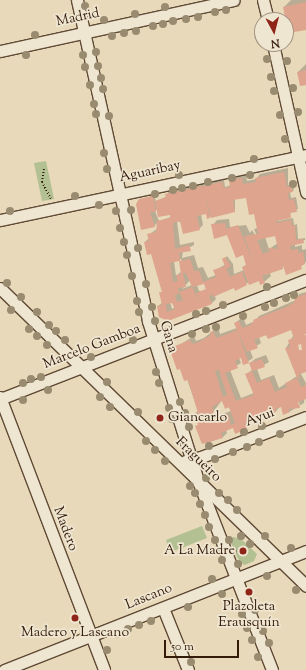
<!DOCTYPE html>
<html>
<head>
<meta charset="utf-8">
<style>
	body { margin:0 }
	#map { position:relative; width:306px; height:670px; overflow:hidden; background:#e7d9b9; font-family:"Sorts Mill Goudy",serif }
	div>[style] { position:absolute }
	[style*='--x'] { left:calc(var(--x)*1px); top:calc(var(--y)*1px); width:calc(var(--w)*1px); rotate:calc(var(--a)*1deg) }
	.green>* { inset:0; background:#b2c092 }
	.shadow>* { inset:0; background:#0003 }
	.building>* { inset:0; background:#dfa48d }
	.path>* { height:2px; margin-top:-1px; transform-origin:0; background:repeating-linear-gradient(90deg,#331a09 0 1px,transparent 0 3px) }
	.roads { filter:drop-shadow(1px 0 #604a35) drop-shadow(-1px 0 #604a35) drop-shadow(0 1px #604a35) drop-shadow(0 -1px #604a35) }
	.street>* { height:11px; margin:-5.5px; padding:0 5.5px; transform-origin:5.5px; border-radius:5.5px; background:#efe6d2 }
	.trees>* { width:8px; height:8px; margin:-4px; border-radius:50%; background:#998b6f }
	.dots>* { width:11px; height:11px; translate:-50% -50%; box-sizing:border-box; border:2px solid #efe6d2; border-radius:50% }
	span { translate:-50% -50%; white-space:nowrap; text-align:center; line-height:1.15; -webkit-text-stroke:3.5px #efe6d2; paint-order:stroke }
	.street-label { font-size:14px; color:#331a09 }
	.poi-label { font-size:14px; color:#331a09 }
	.left { translate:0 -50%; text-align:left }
	.right { translate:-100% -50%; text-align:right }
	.north { position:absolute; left:254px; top:12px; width:40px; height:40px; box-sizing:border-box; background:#efe6d2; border:1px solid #a49482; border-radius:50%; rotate:173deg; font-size:11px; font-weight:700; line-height:16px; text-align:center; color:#331a09 }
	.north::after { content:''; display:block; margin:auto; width:14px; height:18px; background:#8f2418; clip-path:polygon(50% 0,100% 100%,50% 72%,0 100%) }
	.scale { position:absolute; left:164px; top:640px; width:75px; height:18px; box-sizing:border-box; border:2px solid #331a09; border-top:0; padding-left:5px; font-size:12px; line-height:14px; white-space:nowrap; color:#331a09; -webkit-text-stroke:3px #efe6d2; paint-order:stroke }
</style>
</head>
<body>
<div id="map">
	<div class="green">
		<div style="clip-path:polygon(46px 161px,54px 199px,42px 201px,34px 163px)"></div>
		<div style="clip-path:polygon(202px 526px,207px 538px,171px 552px,166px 540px)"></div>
		<div style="clip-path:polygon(233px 537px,241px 539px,257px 554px,254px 561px,245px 565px,240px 563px,231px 543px)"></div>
	</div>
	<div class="shadow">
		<div style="clip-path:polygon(291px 0,306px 0,306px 29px,284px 7px)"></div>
		<div style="clip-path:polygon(306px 64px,306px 84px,298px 72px)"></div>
		<div style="clip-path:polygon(evenodd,288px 168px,288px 185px,293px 184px,294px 190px,290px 192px,291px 198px,296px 197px,298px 209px,291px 212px,290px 217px,277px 219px,278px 221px,293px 218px,294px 225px,297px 224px,298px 239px,305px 238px,305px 240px,295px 244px,295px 247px,302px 245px,302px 250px,306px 249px,306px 262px,297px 270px,284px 266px,270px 273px,271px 276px,264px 282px,260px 280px,234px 286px,215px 296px,216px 299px,212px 303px,168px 320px,158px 306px,163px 302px,162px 291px,152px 253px,145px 242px,149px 238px,148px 235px,157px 229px,159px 221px,154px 226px,139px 200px,154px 195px,156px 202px,167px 196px,168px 192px,183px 187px,224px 180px,225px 187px,231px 185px,230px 181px,234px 176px,246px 174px,247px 181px,256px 179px,260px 174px,288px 168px,247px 196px,255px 214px,258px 228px,254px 229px,259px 241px,252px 230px,250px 233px,246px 225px,230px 227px,229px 219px,217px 220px,213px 225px,228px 234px,244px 254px,246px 264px,244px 270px,234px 274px,233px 264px,227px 256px,224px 259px,226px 264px,214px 271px,216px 275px,208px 278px,203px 267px,198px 268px,194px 255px,182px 258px,183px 251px,194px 245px,194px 242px,180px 245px,177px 221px,199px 229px,203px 225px,201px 214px,206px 213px,210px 217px,235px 211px,235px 199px,247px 196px,288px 168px,158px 208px,170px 213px,171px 217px,159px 221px,155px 211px,158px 208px,288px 168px,276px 235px,278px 243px,269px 249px,265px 237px,276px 235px,288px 168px,182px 259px,180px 262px,182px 271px,176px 276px,174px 261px,182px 259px,288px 168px,190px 280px,192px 285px,182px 289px,185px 286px,190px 280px,288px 168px,205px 283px,206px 287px,199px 291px,197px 285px,205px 283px,288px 168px,210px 286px,211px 288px,200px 292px,200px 290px,210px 286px,288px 168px,170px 302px,173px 302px,175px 307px,172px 309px,170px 302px)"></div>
		<div style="clip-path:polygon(evenodd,306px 292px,306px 333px,298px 335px,306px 336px,306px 371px,301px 374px,306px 383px,304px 403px,289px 412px,281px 406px,276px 411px,250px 421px,251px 424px,247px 428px,236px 433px,233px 427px,226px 430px,227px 433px,223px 437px,210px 442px,201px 442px,197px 417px,192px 416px,198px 411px,176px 347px,194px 336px,196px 341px,204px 338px,218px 327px,220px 334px,237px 328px,235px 323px,243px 317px,246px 325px,255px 321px,259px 316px,296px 300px,299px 294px,306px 292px,292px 328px,293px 336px,286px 348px,297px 376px,279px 388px,274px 375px,261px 380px,257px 369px,269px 362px,266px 355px,255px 359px,250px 363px,253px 369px,247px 374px,254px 393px,241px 398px,230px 370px,241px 363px,239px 358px,241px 357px,244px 364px,253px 358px,250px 350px,261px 343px,259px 337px,292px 328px,306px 292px,302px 342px,303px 350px,299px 352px,297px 344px,302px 342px,306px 292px,297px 397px,300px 405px,298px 405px,297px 397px,306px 292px,223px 399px,231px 411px,214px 417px,213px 412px,223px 399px)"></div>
	</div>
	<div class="building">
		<div style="clip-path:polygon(306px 2px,306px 30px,288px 33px,283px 7px)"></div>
		<div style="clip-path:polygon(306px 70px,306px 85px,300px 86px,297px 72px)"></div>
		<div style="clip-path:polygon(evenodd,284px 172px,287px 187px,291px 186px,293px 192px,288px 193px,289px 200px,294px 199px,297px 212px,290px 213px,291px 218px,276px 221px,276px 223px,291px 220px,292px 226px,295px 225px,296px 240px,303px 239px,304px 243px,290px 246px,291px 250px,298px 249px,298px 253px,303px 252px,305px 264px,301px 266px,302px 269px,286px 275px,282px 262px,283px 269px,262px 276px,265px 283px,260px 285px,259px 281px,249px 285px,242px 267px,246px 265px,243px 255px,236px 258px,227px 235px,214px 239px,211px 224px,225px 223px,226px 229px,238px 225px,254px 264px,244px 236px,258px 234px,254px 214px,249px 215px,246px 198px,233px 200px,235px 212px,211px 218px,205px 193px,210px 218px,207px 219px,206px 214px,197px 216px,200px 230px,183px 234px,180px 221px,173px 223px,175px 249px,189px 245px,191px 251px,179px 253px,180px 261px,190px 259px,194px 271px,199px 271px,203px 282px,216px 277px,213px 270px,225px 266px,222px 259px,225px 257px,231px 266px,226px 269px,230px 277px,242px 272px,247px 285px,235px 291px,234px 288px,213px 297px,212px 294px,209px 296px,212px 304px,168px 321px,159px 317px,157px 306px,162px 305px,159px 292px,162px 292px,151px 254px,147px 255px,144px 242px,149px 241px,147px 234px,156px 232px,157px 221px,170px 218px,170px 215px,158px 217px,155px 201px,166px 197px,165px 194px,222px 182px,224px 188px,230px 187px,229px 180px,242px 178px,243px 184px,256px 182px,255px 178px,284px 172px,275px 236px,278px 249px,268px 248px,270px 251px,263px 254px,257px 240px,275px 236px,284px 172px,179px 261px,181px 274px,176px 275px,178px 281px,173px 282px,170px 263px,179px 261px,284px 172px,183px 273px,186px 273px,192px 287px,204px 284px,206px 289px,196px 293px,200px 303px,192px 287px,179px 292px,178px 288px,186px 287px,183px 273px,284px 172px,180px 293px,183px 300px,177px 302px,175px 295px,180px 293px,284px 172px,172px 303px,175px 309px,167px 312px,166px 304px,172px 303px)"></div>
		<div style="clip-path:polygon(153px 196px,156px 212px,150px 212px,155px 227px,141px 230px,136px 204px,139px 199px)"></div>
		<div style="clip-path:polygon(evenodd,306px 294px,306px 334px,303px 335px,306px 335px,306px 372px,299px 374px,300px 377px,297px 378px,301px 387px,306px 385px,306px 399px,298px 402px,300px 408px,288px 409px,290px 412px,283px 415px,281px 407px,275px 409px,276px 412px,245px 423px,247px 429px,235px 434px,233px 428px,221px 433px,223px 438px,202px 444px,195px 426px,198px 425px,196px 418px,193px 420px,191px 415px,198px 413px,188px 380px,184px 381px,180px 369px,177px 370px,171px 353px,175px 346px,190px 340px,192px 344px,199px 342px,211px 335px,210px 332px,213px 331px,216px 338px,225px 335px,237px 330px,234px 323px,239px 321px,242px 328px,249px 326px,254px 322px,253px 320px,284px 308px,295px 302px,294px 298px,306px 294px,237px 330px,247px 352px,258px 348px,254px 340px,266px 335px,268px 339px,291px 330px,294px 338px,288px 340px,290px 347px,285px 348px,297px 378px,285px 383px,287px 387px,275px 392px,269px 378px,257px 383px,252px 371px,245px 374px,254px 395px,236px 401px,225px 373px,238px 368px,235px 361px,241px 358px,243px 365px,249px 363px,237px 330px,306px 294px,301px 344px,302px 350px,299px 350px,298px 345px,301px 344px,306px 294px,219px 370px,227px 395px,223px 397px,215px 371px,219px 370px,306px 294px,222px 401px,225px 409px,229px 407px,235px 423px,231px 425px,228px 414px,210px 421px,208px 415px,214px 412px,212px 407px,222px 401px)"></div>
		<div style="clip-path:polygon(262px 359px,265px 367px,252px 371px,249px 363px)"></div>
	</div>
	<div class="path">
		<div style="--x:44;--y:169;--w:13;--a:99"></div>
		<div style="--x:42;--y:182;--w:19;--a:62"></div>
	</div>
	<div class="roads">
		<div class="street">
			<div style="--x:77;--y:0;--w:329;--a:77.5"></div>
			<div style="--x:148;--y:321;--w:168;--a:72.6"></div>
			<div style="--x:198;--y:481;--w:203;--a:68.6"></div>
			<div style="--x:263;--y:0;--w:21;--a:76"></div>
			<div style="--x:273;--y:44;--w:152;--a:77.4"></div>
			<div style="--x:0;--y:51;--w:239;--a:-12.3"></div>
			<div style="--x:0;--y:220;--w:313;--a:-12"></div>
			<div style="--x:0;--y:288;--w:427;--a:44.2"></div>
			<div style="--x:0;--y:397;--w:292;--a:69.1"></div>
			<div style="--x:0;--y:399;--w:328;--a:-21.3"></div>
			<div style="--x:185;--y:461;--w:16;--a:-14"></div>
			<div style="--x:201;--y:457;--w:112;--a:-20.9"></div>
			<div style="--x:163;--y:608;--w:67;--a:68"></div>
			<div style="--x:4;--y:670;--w:325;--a:-21.5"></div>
		</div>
	</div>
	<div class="trees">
		<div style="left:85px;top:6px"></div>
		<div style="left:165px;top:7px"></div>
		<div style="left:226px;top:10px"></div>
		<div style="left:215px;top:12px"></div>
		<div style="left:135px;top:14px"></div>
		<div style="left:198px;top:17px"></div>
		<div style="left:186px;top:19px"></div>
		<div style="left:104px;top:20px"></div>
		<div style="left:173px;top:21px"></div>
		<div style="left:163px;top:24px"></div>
		<div style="left:153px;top:26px"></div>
		<div style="left:136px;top:31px"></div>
		<div style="left:124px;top:33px"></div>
		<div style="left:35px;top:35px"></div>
		<div style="left:112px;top:36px"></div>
		<div style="left:96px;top:52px"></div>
		<div style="left:26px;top:55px"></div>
		<div style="left:83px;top:55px"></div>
		<div style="left:267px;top:59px"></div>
		<div style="left:287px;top:61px"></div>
		<div style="left:98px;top:66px"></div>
		<div style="left:85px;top:67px"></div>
		<div style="left:271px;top:77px"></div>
		<div style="left:101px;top:78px"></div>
		<div style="left:90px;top:85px"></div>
		<div style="left:293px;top:88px"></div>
		<div style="left:103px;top:89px"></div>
		<div style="left:274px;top:91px"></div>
		<div style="left:94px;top:104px"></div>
		<div style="left:298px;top:112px"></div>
		<div style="left:96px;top:114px"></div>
		<div style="left:280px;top:115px"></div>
		<div style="left:109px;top:116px"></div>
		<div style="left:285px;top:139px"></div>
		<div style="left:104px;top:153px"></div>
		<div style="left:254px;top:159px"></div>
		<div style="left:107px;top:169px"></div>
		<div style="left:179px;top:175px"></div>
		<div style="left:250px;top:175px"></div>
		<div style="left:232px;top:178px"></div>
		<div style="left:208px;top:182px"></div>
		<div style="left:293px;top:184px"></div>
		<div style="left:193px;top:186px"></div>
		<div style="left:182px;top:188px"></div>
		<div style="left:173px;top:190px"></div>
		<div style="left:155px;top:194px"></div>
		<div style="left:75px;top:196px"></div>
		<div style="left:99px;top:205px"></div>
		<div style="left:131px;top:210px"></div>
		<div style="left:10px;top:211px"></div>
		<div style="left:116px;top:211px"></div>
		<div style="left:120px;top:228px"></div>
		<div style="left:124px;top:242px"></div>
		<div style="left:138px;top:248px"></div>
		<div style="left:127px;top:255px"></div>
		<div style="left:132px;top:276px"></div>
		<div style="left:7px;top:283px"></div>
		<div style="left:146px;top:284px"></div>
		<div style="left:267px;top:287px"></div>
		<div style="left:294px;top:295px"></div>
		<div style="left:21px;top:297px"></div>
		<div style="left:286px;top:298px"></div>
		<div style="left:137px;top:301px"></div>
		<div style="left:274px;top:303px"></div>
		<div style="left:223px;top:305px"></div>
		<div style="left:152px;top:307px"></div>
		<div style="left:265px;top:307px"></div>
		<div style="left:11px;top:310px"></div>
		<div style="left:206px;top:311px"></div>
		<div style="left:37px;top:312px"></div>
		<div style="left:139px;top:312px"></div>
		<div style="left:196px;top:314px"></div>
		<div style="left:243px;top:316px"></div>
		<div style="left:155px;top:321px"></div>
		<div style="left:49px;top:325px"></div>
		<div style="left:216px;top:327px"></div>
		<div style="left:29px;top:329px"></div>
		<div style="left:206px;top:329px"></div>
		<div style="left:56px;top:331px"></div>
		<div style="left:192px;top:334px"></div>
		<div style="left:37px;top:336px"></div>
		<div style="left:65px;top:340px"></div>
		<div style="left:133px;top:340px"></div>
		<div style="left:47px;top:345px"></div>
		<div style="left:91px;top:357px"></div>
		<div style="left:156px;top:372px"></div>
		<div style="left:41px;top:377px"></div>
		<div style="left:31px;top:379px"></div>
		<div style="left:107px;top:382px"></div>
		<div style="left:23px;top:383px"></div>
		<div style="left:159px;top:383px"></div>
		<div style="left:48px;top:390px"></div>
		<div style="left:100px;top:397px"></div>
		<div style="left:23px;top:400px"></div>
		<div style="left:180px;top:402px"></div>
		<div style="left:110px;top:407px"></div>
		<div style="left:169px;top:408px"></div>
		<div style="left:138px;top:412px"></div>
		<div style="left:185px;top:413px"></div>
		<div style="left:172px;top:419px"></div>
		<div style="left:262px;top:426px"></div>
		<div style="left:189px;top:427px"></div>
		<div style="left:244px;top:432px"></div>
		<div style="left:280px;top:434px"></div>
		<div style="left:146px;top:441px"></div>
		<div style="left:259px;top:442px"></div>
		<div style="left:209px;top:446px"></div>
		<div style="left:247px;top:447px"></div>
		<div style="left:155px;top:450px"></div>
		<div style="left:233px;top:452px"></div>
		<div style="left:215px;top:459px"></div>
		<div style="left:165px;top:461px"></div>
		<div style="left:206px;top:478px"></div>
		<div style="left:190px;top:486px"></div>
		<div style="left:195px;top:493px"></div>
		<div style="left:219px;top:493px"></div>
		<div style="left:228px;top:500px"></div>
		<div style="left:200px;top:504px"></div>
		<div style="left:237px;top:510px"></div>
		<div style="left:205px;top:515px"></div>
		<div style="left:209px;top:527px"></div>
		<div style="left:241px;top:536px"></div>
		<div style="left:265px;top:536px"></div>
		<div style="left:215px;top:540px"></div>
		<div style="left:229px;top:540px"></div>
		<div style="left:250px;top:544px"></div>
		<div style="left:291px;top:548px"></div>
		<div style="left:233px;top:551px"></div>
		<div style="left:222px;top:560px"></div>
		<div style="left:238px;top:564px"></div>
		<div style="left:267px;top:576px"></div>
		<div style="left:212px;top:579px"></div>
		<div style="left:296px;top:590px"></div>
		<div style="left:222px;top:594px"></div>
		<div style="left:188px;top:607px"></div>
		<div style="left:255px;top:610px"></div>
		<div style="left:242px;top:614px"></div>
		<div style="left:151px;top:621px"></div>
		<div style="left:139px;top:625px"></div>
		<div style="left:247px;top:628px"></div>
		<div style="left:128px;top:629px"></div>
		<div style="left:263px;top:631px"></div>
		<div style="left:117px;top:634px"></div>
		<div style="left:252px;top:640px"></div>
		<div style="left:269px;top:643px"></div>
		<div style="left:107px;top:650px"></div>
		<div style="left:258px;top:657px"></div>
		<div style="left:191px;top:662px"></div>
	</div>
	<div class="dots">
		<div style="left:160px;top:418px;background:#8f2418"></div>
		<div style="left:243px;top:551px;background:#8f2418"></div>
		<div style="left:249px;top:592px;background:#8f2418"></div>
		<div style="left:75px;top:618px;background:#8f2418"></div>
	</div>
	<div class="street-label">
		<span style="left:78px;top:18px;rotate:-12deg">Madrid</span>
		<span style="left:150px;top:172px;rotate:-12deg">Aguaribay</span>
		<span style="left:168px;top:337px;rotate:73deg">Gana</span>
		<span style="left:92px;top:347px;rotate:-21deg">Marcelo Gamboa</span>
		<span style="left:260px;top:418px;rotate:-21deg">Ayui</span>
		<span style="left:198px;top:460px;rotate:44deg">Fragueiro</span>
		<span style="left:65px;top:529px;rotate:69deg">Madero</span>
		<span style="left:149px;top:597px;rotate:-22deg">Lascano</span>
	</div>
	<div class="poi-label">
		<span class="left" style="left:168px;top:418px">Giancarlo</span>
		<span class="right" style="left:235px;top:551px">A La Madre</span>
		<span style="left:249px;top:615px">Plazoleta<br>Erausquín</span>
		<span style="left:75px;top:633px">Madero y Lascano</span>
	</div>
	<div class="north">N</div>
	<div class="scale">50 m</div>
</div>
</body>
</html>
